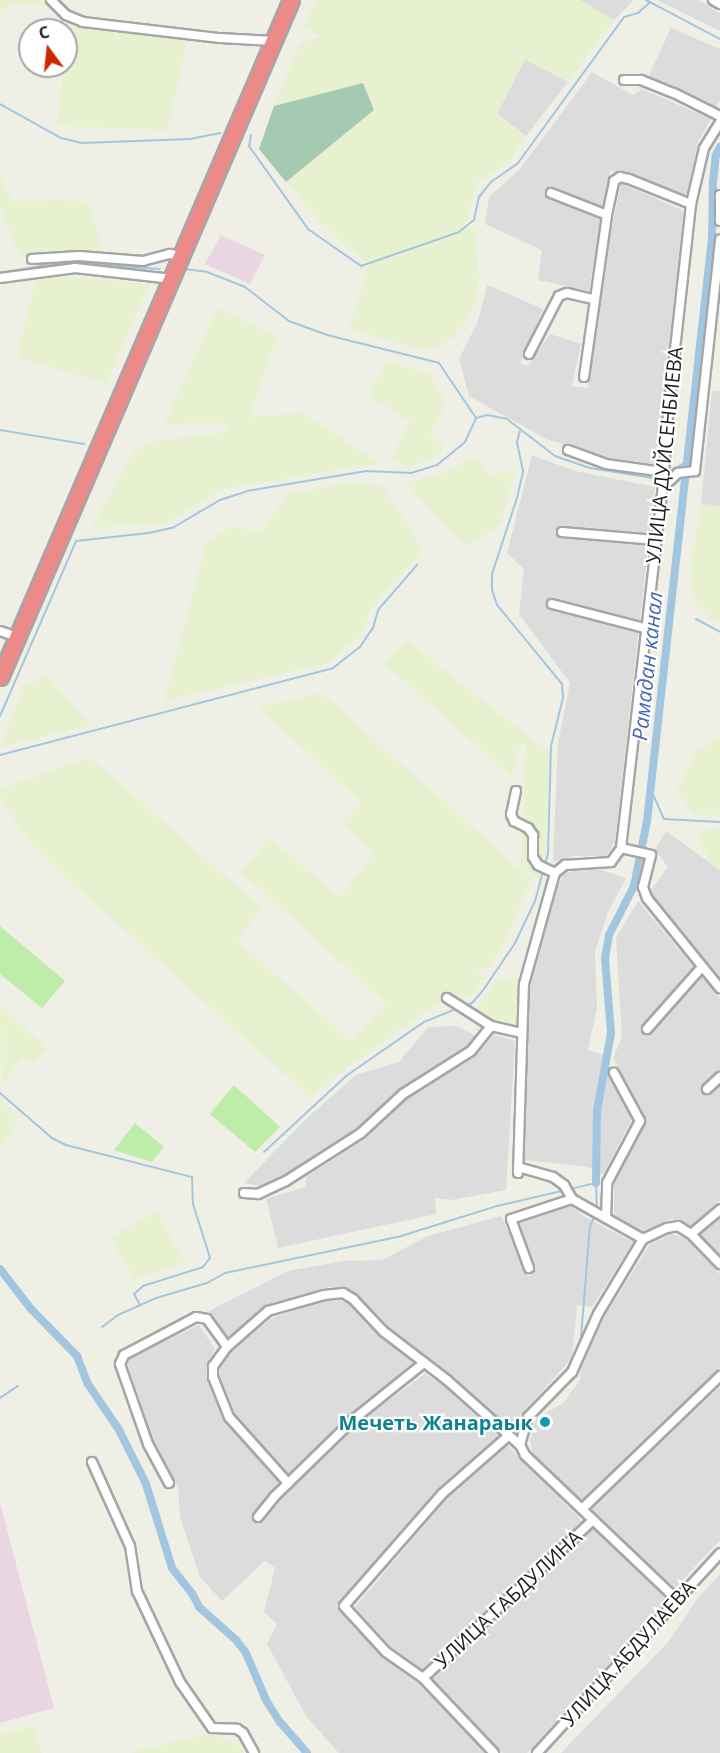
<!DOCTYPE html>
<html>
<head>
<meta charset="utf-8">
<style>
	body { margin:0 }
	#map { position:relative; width:720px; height:1753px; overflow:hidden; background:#f0efe5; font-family:"Open Sans",sans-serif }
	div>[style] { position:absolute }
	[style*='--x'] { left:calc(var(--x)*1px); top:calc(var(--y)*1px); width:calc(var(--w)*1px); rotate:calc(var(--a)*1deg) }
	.residential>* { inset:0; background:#dddcdc }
	.industrial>* { inset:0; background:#ead6e2 }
	.farmland>* { inset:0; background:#e7f0cf }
	.grass>* { inset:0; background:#bdeda8 }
	.cemetery>* { inset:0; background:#a5cab2 }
	.stream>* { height:2px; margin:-1px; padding:0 1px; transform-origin:1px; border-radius:1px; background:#a3c6e0 }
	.canal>* { height:8px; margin:-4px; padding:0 4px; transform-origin:4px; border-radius:4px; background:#a3c6e0 }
	.roads { filter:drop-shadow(2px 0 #a6a6a6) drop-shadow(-2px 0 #a6a6a6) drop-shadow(0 2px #a6a6a6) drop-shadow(0 -2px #a6a6a6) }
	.street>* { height:8px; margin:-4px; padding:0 4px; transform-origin:4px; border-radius:4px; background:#fff }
	.highway>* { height:15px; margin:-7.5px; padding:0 7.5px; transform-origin:7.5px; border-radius:7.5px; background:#eb8a89 }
	.dots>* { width:16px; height:16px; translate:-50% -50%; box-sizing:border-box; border:3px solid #fff; border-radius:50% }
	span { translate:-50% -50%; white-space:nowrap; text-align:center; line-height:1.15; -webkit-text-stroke:4.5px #fff; paint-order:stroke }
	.street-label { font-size:20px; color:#1f1f1f }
	.culture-label { font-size:20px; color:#0d838f; font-weight:700 }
	.right { translate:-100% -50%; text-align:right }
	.water-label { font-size:21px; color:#4668b4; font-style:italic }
	.north { position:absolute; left:18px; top:18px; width:60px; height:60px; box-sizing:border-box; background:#fff; border:2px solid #a5a5a5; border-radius:50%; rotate:345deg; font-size:16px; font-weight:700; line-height:24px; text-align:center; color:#1f1f1f }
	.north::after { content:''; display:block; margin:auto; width:21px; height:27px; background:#ce2800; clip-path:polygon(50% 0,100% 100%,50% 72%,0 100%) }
</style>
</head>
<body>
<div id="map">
	<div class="residential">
		<div style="clip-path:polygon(580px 0,633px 0,633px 1px,614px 20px)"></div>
		<div style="clip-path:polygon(657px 0,699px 0,720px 14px,720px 31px)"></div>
		<div style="clip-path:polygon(671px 28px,720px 49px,720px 100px,715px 107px,648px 77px)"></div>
		<div style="clip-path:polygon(525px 59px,568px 82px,526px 136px,497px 114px)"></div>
		<div style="clip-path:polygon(592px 72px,633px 95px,642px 89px,711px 119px,698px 142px,687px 195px,610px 170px,589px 291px,538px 280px,542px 250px,485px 224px,489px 197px,519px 170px)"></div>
		<div style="clip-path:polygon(621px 183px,684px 211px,656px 464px,609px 458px,546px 439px,469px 396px,459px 359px,478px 321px,487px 285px,543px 309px,520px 363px,528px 366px,550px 334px,581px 344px,572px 386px,588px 388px,603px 274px)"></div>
		<div style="clip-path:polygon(712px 391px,720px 391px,720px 506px,701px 504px)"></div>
		<div style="clip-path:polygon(532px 455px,575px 471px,655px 487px,615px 842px,606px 856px,575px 856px,553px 862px,558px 744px,570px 683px,519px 614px,524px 569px,507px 553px)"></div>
		<div style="clip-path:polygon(666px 831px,720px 870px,720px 978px,650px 891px,668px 867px,655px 850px)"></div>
		<div style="clip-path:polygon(598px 869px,626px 878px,608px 912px,595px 952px,597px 1008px,588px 1050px,603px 1055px,632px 1119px,603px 1175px,588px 1167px,525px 1160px,525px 998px,550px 908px,563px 874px,575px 870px)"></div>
		<div style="clip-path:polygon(638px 901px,720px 998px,720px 1201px,690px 1227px,678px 1219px,668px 1220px,644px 1232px,614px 1217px,614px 1185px,646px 1121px,613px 1058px,622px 1037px,616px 938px)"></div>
		<div style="clip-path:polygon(456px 1026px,476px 1036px,469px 1046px,400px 1091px,359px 1127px,289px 1173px,260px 1186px,244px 1183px,306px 1119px,356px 1075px,399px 1062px,428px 1027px)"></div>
		<div style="clip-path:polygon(494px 1035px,515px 1041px,506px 1190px,451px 1200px,435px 1198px,436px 1214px,278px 1248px,266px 1199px,305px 1187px,306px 1177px,365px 1139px,409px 1097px,475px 1057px)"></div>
		<div style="clip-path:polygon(569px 1204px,585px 1217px,633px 1242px,592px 1307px,577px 1305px,572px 1358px,508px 1429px,448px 1372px,383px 1323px,348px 1290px,328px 1287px,269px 1305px,228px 1338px,209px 1311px,288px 1271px,344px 1261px,382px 1260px,428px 1236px,501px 1216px,529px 1277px,535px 1269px,518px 1222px)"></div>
		<div style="clip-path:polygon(720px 1217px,720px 1256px,700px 1235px)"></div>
		<div style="clip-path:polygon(672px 1234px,686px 1238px,720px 1274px,720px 1367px,582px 1502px,533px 1455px,530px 1440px,536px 1419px,563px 1403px,581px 1379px,579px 1370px,605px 1316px,650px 1244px)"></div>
		<div style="clip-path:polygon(339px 1300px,350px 1304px,413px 1363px,349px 1416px,289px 1475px,234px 1413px,218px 1377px,220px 1366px,235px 1349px,272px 1318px,322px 1301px)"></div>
		<div style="clip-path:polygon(199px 1325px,215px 1349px,206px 1365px,207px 1376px,226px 1422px,288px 1492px,363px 1419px,425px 1374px,444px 1386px,498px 1436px,443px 1484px,336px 1606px,385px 1659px,421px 1686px,485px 1753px,339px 1753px,306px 1716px,267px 1644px,277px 1624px,264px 1612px,275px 1568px,265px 1561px,222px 1601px,200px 1577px,180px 1517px,178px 1487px,152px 1438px,127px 1362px,135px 1355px)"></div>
		<div style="clip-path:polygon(720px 1387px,720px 1540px,675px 1588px,590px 1510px)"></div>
		<div style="clip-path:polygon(507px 1445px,582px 1521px,422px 1669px,390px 1646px,355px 1607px,445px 1501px)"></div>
		<div style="clip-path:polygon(593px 1529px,667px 1600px,527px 1753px,503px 1753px,430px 1678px)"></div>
		<div style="clip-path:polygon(720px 1574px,720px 1753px,561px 1753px,669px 1641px,697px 1599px)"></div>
	</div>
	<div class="industrial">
		<div style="clip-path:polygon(221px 235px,265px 255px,250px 284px,205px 264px)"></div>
		<div style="clip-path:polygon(0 1503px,54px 1708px,0 1723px)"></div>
	</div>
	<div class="farmland">
		<div style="clip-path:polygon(0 0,45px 0,43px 5px,15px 3px,0 11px)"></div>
		<div style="clip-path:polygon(317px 0,580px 0,614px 20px,568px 82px,525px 59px,497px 113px,526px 136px,511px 159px,478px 183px,465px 227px,476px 230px,479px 280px,473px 309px,454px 337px,439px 347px,416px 349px,349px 328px,369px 265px,320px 222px,286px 182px,374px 110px,363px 83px,274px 106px,300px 43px,322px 37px,303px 25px)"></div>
		<div style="clip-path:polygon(68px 26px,188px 39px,168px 130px,57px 126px,64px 66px,66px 66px)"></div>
		<div style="clip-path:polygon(0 175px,12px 201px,65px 200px,89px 203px,104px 254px,44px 255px,21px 260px,0 208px)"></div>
		<div style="clip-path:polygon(71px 276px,149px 285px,106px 384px,17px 357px,36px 280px)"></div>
		<div style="clip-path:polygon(217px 308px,277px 337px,250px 417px,303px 413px,380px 463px,220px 490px,167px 523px,91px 528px,134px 451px,155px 441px,228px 432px,226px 423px,164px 424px)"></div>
		<div style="clip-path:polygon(387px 362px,430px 374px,443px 397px,443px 412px,429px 434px,444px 446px,436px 457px,408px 467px,390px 459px,410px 421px,368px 397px)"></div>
		<div style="clip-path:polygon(475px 456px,489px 474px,515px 472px,501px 524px,465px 547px,406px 483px,447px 472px)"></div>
		<div style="clip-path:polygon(351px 482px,384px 487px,423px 550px,369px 611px,364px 632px,329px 663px,164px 701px,206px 543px,230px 527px,261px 531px,290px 493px)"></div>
		<div style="clip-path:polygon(701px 504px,720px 506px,720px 622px,709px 618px,697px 605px,693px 589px,691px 562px)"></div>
		<div style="clip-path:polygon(407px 641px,549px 752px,546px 852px,539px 881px,517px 862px,522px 853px,526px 743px,520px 745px,512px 777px,383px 663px)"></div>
		<div style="clip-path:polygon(45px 674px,91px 725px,0 747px,26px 682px,35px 682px)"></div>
		<div style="clip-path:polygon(322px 693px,531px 879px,506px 940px,490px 966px,471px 973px,486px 978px,473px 994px,462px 1001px,451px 993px,335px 1077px,311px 1098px,65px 877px,20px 830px,0 796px,0 789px,90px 757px,262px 908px,237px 940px,352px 1042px,377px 1011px,388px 1005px,241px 872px,270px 838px,339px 897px,374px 854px,342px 824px,361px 802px,258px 707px)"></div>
		<div style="clip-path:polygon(720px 736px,720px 815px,695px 815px,676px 791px,696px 751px)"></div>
		<div style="clip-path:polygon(720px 829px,720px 870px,710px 861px,700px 839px,702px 830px)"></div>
		<div style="clip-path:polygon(499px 977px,520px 980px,516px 1024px,496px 1021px,477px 1008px)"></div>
		<div style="clip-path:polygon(4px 1007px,47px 1049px,32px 1064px,21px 1058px,2px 1086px,0 1011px)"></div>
		<div style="clip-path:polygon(0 1100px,15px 1113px,15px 1126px,0 1148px)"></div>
		<div style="clip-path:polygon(156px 1211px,185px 1263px,134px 1279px,110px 1237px)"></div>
		<div style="clip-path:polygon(33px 1726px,42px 1753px,0 1753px,0 1735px)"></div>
		<div style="clip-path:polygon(210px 1733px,236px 1744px,244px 1753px,130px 1753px)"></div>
	</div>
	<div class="grass">
		<div style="clip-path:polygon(0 926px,65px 981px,42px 1008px,0 974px)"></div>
		<div style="clip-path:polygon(234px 1085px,280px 1127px,255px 1152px,210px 1114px)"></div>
		<div style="clip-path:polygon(135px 1123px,164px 1147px,152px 1162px,114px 1150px)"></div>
	</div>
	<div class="cemetery">
		<div style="clip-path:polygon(363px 83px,374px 110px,286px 182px,259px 149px,274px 106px)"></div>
	</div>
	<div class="stream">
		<div style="--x:646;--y:0;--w:84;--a:27.8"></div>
		<div style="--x:0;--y:104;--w:70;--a:29.1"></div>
		<div style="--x:61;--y:138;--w:21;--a:14"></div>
		<div style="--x:81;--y:143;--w:109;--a:-2.1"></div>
		<div style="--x:190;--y:139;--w:31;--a:-11"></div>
		<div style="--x:251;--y:135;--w:11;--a:100"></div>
		<div style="--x:249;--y:146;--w:102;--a:54.6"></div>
		<div style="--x:308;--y:229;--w:65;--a:34.9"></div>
		<div style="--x:361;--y:266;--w:104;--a:-19.1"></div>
		<div style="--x:459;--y:232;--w:19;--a:-39"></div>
		<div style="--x:474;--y:220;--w:24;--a:-78"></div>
		<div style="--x:479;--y:197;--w:19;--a:-51"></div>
		<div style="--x:491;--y:182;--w:33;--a:-35"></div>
		<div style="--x:518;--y:163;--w:180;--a:-54"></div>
		<div style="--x:624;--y:17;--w:15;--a:-16"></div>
		<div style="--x:638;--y:13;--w:15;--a:-42"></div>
		<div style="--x:184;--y:269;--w:23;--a:7"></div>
		<div style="--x:207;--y:272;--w:41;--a:21.5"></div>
		<div style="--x:245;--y:287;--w:56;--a:37.7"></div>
		<div style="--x:289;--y:321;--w:40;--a:20.2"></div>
		<div style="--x:327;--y:335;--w:115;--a:14"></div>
		<div style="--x:439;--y:363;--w:66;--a:56.1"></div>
		<div style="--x:0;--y:273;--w:65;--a:-9.8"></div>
		<div style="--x:64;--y:262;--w:96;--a:4.2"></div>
		<div style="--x:0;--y:430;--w:85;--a:9.5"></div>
		<div style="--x:667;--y:473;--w:24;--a:-30"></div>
		<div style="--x:696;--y:619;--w:27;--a:28"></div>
		<div style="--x:0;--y:716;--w:191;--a:-66.5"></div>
		<div style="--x:76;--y:541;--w:73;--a:-6.3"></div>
		<div style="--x:149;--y:533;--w:26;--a:-13"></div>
		<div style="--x:174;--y:527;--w:53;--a:-30.4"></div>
		<div style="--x:220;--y:500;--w:28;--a:-18"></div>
		<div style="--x:247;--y:491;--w:121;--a:-9.5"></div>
		<div style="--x:366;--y:471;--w:45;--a:2.5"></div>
		<div style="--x:411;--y:473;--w:27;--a:-17"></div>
		<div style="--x:437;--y:465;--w:36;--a:-39"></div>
		<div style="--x:465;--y:442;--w:26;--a:-65"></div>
		<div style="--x:476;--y:418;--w:11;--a:-15"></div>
		<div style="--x:487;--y:415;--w:20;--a:11"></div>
		<div style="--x:507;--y:419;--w:61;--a:37.6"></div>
		<div style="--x:555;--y:456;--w:37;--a:19"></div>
		<div style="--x:590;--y:468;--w:70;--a:9.1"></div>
		<div style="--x:659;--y:479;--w:4;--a:-45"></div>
		<div style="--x:0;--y:755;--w:344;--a:-14.6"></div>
		<div style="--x:333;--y:668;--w:34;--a:-38"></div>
		<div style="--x:360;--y:647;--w:23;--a:-56"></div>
		<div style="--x:373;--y:628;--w:19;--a:-74"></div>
		<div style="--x:378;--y:610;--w:60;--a:-49.1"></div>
		<div style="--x:651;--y:790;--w:32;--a:66"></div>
		<div style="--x:664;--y:819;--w:56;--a:3.1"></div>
		<div style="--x:463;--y:1006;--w:9;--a:-18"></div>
		<div style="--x:472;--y:1003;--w:18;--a:-49"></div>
		<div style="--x:484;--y:989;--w:55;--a:-56"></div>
		<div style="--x:515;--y:943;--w:47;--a:-64.5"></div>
		<div style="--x:535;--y:901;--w:50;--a:-74.8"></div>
		<div style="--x:548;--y:853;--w:107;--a:-88.4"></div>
		<div style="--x:551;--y:746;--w:49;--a:-76"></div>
		<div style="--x:563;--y:698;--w:14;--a:-94"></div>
		<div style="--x:562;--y:684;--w:102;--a:-129.4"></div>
		<div style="--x:497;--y:605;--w:16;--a:-108"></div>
		<div style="--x:492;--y:590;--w:16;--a:-90"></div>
		<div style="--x:492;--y:574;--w:80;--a:-71.8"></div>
		<div style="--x:517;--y:498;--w:28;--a:-77"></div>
		<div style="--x:523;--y:471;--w:30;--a:-102"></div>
		<div style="--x:517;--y:442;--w:11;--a:-75"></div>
		<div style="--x:0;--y:1093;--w:69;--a:40.9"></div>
		<div style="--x:52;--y:1138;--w:16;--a:27"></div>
		<div style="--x:66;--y:1145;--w:130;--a:14.3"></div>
		<div style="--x:192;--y:1177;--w:27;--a:88"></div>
		<div style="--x:193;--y:1204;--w:57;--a:72.5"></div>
		<div style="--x:210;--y:1258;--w:11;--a:128"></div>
		<div style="--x:203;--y:1267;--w:63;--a:162.4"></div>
		<div style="--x:143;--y:1286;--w:12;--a:138"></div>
		<div style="--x:134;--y:1294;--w:13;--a:61"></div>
		<div style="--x:264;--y:1152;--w:112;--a:-42.8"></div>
		<div style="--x:346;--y:1076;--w:95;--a:-34.7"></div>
		<div style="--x:424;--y:1022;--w:37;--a:-22"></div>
		<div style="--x:102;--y:1327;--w:20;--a:-37"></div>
		<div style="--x:118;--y:1315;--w:42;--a:-24.1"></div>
		<div style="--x:156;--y:1298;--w:53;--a:-16.4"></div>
		<div style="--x:207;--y:1283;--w:21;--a:-29"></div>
		<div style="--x:225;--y:1273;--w:177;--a:-11.8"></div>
		<div style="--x:398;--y:1237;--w:104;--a:-17.4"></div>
		<div style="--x:497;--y:1206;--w:102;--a:-13.1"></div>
		<div style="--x:596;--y:1183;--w:27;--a:88"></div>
		<div style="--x:581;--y:1337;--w:111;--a:-85.4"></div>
		<div style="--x:590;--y:1226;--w:12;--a:-66"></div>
		<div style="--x:0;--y:1398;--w:22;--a:-34"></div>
	</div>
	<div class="canal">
		<div style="--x:596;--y:1183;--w:72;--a:-89.2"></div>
		<div style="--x:597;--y:1111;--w:79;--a:-79.8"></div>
		<div style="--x:611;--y:1033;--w:75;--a:-94.6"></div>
		<div style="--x:605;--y:958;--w:23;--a:-80"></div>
		<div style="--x:609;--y:935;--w:55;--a:-63"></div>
		<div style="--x:634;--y:886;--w:66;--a:-78.7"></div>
		<div style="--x:647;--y:821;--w:587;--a:-83.64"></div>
		<div style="--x:712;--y:238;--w:56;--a:-89"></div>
		<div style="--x:713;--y:182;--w:27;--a:-84"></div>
		<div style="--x:716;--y:155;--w:9;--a:-63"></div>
		<div style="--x:0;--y:1269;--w:51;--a:52.2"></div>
		<div style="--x:31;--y:1309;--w:66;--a:45.6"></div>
		<div style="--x:77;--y:1356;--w:30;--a:69"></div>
		<div style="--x:88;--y:1384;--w:55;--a:56"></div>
		<div style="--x:119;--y:1430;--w:60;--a:63.4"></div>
		<div style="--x:146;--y:1484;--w:88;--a:72.8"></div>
		<div style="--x:172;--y:1568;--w:34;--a:52"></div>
		<div style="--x:193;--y:1595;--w:13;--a:63"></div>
		<div style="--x:199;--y:1607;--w:50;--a:41.7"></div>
		<div style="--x:236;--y:1640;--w:16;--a:52"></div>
		<div style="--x:246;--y:1653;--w:51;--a:66.9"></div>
		<div style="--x:266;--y:1700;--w:26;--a:58"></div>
		<div style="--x:280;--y:1722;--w:41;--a:48.9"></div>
	</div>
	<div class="roads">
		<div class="street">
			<div style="--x:51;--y:0;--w:21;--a:45"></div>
			<div style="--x:66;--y:15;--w:18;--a:22"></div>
			<div style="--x:83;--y:22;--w:138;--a:6.7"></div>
			<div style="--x:220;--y:38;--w:53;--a:3.2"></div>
			<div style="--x:713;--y:0;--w:8;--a:30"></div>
			<div style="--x:624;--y:80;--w:17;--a:0"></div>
			<div style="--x:641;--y:80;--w:35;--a:22"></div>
			<div style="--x:674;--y:93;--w:51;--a:26.6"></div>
			<div style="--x:551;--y:193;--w:60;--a:21.4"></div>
			<div style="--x:720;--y:195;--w:26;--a:90"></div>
			<div style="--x:32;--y:259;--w:47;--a:-3.7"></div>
			<div style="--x:79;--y:256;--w:64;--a:4.5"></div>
			<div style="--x:143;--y:261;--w:28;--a:-15"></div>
			<div style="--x:170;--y:254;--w:11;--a:10"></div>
			<div style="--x:0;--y:278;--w:76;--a:-7.6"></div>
			<div style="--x:75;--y:268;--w:98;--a:6.5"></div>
			<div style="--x:529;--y:354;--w:65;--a:-62.7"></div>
			<div style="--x:559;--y:296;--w:9;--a:-21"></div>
			<div style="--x:567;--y:293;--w:28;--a:13"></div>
			<div style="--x:584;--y:377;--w:164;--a:-81.9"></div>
			<div style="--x:607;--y:215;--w:35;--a:-78"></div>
			<div style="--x:614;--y:181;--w:7;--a:-34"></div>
			<div style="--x:620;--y:177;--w:9;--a:13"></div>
			<div style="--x:629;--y:179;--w:67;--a:22"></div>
			<div style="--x:568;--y:450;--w:40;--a:20.2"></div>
			<div style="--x:606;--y:464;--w:59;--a:7.9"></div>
			<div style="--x:663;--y:487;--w:21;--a:-43"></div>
			<div style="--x:678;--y:473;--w:17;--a:-7"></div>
			<div style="--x:695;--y:471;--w:233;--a:-83.8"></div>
			<div style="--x:562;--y:532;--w:94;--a:4.9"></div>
			<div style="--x:552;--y:604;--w:96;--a:14.5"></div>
			<div style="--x:0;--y:631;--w:18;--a:19"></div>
			<div style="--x:516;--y:791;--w:24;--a:102"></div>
			<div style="--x:511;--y:814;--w:8;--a:67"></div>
			<div style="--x:514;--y:821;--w:16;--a:27"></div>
			<div style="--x:528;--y:828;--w:9;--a:54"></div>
			<div style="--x:533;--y:835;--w:22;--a:90"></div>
			<div style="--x:533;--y:857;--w:9;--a:58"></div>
			<div style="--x:538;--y:865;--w:19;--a:25"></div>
			<div style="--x:621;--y:848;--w:31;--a:13"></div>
			<div style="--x:651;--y:855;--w:33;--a:104"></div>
			<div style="--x:643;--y:887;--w:12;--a:70"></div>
			<div style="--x:647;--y:898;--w:116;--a:51"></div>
			<div style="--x:447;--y:998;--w:52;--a:32.5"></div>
			<div style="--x:491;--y:1026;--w:31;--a:13"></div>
			<div style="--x:647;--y:1029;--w:83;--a:-48.4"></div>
			<div style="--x:707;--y:1089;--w:18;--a:-43"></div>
			<div style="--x:518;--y:1167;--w:36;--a:16"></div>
			<div style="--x:553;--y:1177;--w:14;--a:36"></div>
			<div style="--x:564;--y:1185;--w:16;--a:60"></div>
			<div style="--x:572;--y:1199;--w:81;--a:29.4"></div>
			<div style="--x:643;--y:1239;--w:87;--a:121"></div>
			<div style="--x:598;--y:1314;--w:64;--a:114.1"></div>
			<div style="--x:572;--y:1372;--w:63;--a:134.4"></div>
			<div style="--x:528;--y:1417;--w:29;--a:106"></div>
			<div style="--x:518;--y:1173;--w:189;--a:-88.2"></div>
			<div style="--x:524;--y:984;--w:115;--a:-74.4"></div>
			<div style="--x:555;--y:873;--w:13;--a:-39"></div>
			<div style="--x:565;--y:865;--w:46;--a:-3.7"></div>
			<div style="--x:611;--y:862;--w:17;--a:-54"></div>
			<div style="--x:621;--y:848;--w:363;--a:-83.4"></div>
			<div style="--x:663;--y:487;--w:74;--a:-86.1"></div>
			<div style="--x:668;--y:413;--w:210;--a:-83.7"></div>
			<div style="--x:691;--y:204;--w:57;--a:-76.9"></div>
			<div style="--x:704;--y:148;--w:31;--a:-58"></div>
			<div style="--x:244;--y:1193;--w:14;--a:4"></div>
			<div style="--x:258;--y:1194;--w:31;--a:-25"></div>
			<div style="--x:286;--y:1181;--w:89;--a:-32.6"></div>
			<div style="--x:361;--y:1133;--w:57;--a:-42.9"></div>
			<div style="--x:403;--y:1094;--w:80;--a:-32.3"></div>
			<div style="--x:471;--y:1051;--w:32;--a:-51"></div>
			<div style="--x:606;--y:1218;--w:35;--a:-88"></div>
			<div style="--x:607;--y:1183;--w:70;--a:-62"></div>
			<div style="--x:640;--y:1121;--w:55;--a:-118.4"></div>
			<div style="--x:691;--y:1234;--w:38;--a:-40"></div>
			<div style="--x:643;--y:1239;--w:26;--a:-25"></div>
			<div style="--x:667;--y:1228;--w:11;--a:-10"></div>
			<div style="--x:678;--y:1226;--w:15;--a:32"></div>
			<div style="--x:691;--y:1234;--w:42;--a:46"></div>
			<div style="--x:529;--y:1268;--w:52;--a:-110.2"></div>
			<div style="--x:511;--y:1219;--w:64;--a:-18.2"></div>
			<div style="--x:227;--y:1347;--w:55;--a:-41.3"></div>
			<div style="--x:268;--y:1311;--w:58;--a:-15.9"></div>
			<div style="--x:324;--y:1295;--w:19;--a:-6"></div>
			<div style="--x:343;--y:1293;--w:12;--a:31"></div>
			<div style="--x:353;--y:1299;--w:44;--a:46.8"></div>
			<div style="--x:383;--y:1331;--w:81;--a:37.4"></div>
			<div style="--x:447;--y:1380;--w:98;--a:41.7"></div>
			<div style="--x:520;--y:1445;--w:11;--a:63"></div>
			<div style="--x:525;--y:1455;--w:209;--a:43.6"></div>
			<div style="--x:92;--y:1462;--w:92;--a:65.7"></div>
			<div style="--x:130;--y:1546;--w:46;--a:81.2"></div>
			<div style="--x:137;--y:1591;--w:101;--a:64.7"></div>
			<div style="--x:180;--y:1682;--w:56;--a:55.2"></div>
			<div style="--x:212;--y:1728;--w:25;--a:2"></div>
			<div style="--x:237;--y:1729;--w:7;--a:34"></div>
			<div style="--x:243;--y:1733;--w:23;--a:61"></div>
			<div style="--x:169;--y:1483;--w:44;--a:-118.3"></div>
			<div style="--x:148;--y:1444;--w:85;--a:-109.3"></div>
			<div style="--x:120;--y:1364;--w:10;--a:-66"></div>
			<div style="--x:124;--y:1355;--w:81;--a:-27.8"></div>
			<div style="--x:196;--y:1317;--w:11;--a:10"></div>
			<div style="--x:207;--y:1319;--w:34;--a:54"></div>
			<div style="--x:227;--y:1347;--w:24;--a:126"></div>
			<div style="--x:213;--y:1366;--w:11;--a:90"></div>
			<div style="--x:213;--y:1377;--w:43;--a:68.2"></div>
			<div style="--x:229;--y:1417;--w:89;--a:48.2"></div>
			<div style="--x:582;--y:1509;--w:192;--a:-43.9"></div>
			<div style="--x:258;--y:1517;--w:26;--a:-51"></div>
			<div style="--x:274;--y:1497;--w:112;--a:-44.3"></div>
			<div style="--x:354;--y:1419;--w:90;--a:-38.7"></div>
			<div style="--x:423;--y:1678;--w:232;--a:-42.9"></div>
			<div style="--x:494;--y:1753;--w:103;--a:-133.4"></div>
			<div style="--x:423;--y:1678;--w:45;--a:-144.9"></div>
			<div style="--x:386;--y:1652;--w:62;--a:-132.4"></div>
			<div style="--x:344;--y:1606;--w:149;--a:-48.8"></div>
			<div style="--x:442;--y:1494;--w:88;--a:-41.3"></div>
			<div style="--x:537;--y:1753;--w:271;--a:-47.5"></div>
		</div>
		<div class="highway">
			<div style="--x:0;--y:677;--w:737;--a:-66.74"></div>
		</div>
	</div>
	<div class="dots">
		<div style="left:545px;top:1422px;background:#0f9aa8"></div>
	</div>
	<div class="street-label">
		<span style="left:664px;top:455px;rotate:-84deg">УЛИЦА ДУЙСЕНБИЕВА</span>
		<span style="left:508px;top:1599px;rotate:-43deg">УЛИЦА ГАБДУЛИНА</span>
		<span style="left:628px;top:1653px;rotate:-48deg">УЛИЦА АБДУЛАЕВА</span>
	</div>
	<div class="culture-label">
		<span class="right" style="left:533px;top:1422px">Мечеть Жанараык</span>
	</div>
	<div class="water-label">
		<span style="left:647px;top:666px;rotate:-84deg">Рамадан канал</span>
	</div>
	<div class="north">С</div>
</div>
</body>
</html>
